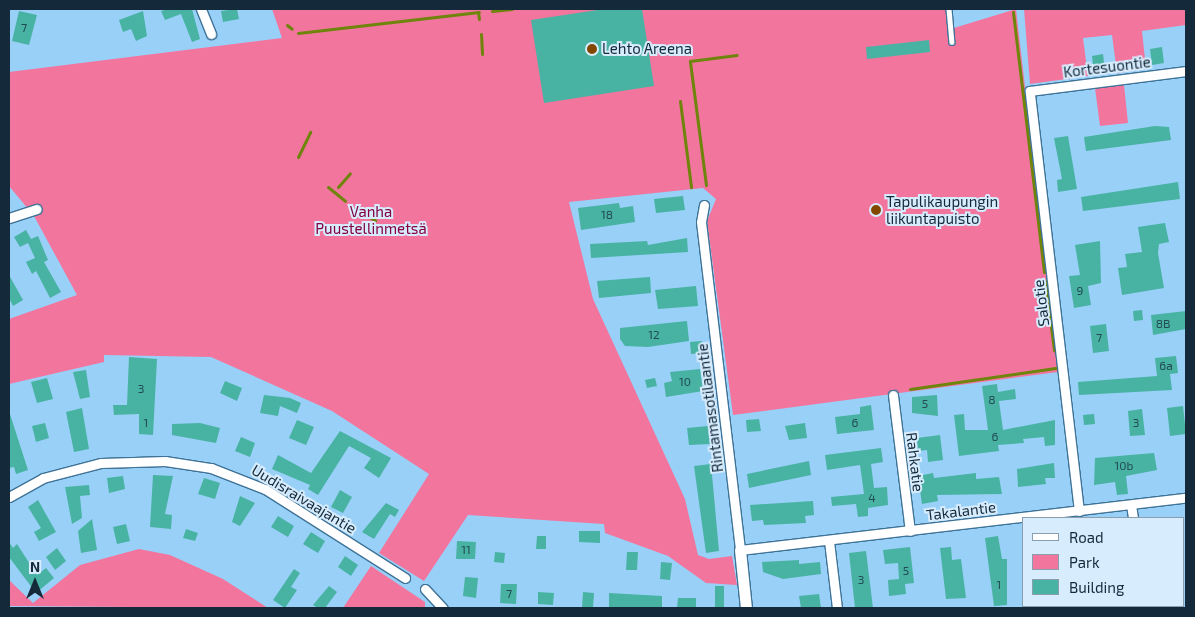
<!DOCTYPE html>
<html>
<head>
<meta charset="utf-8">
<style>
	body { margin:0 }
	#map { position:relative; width:1195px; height:617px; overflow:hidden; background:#99d0f8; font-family:"Exo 2",sans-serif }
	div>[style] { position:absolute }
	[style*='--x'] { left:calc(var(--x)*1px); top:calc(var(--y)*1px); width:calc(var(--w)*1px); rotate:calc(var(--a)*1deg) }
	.green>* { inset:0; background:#f2759e }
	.stream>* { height:3px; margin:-1.5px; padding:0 1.5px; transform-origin:1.5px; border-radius:1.5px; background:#6e840a }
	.building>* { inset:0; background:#48b3a2 }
	.roads { filter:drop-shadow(1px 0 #3e7296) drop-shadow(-1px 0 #3e7296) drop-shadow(0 1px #3e7296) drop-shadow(0 -1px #3e7296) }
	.service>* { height:4.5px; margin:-2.25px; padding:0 2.25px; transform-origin:2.25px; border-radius:2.25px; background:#fff }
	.minor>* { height:9px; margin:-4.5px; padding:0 4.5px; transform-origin:4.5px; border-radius:4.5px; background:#fff }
	.tertiary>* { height:11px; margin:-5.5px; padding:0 5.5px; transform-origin:5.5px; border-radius:5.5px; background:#fff }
	.dots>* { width:14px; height:14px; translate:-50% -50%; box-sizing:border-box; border:2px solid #d7ecfd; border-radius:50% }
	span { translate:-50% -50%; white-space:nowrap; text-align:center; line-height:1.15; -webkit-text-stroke:4px #d7ecfd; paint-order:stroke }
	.number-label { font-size:12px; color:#214c53 }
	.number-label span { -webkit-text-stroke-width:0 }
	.poi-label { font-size:15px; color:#142939 }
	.left { translate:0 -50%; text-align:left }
	.street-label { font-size:15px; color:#142939 }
	.park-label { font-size:15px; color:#820040 }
	.frame { position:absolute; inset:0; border:10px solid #142939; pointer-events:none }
	.legend { position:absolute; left:1022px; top:517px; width:162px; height:90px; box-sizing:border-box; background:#d7ecfd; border:1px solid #899eaf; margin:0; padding:6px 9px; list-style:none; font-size:15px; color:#142939 }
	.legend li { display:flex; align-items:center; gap:10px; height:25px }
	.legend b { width:25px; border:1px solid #899eaf }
	.north { position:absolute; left:10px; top:557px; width:50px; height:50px; -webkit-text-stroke:4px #d7ecfd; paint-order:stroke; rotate:0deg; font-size:14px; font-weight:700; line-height:20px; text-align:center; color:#142939 }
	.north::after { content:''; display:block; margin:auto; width:18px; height:22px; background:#142939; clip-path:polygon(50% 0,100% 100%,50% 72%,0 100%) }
</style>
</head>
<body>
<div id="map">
	<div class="green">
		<div style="clip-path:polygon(272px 9px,952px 9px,954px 28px,1016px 9px,1058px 372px,733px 415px,707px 221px,716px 199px,703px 188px,569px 202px,593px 299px,685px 499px,698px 555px,709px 559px,732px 556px,737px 585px,706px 583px,668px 556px,605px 533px,604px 524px,468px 515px,424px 581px,379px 553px,429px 474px,332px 411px,211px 357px,104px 355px,104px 362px,9px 384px,9px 319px,77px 295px,34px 216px,9px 186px,9px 72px,282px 38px)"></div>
		<div style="clip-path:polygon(1024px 9px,1186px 9px,1186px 25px,1142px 31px,1146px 69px,1117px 73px,1112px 35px,1083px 38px,1088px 76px,1030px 84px)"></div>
		<div style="clip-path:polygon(1124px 85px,1128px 123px,1100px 126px,1095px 88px)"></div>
		<div style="clip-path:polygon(139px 549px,170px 555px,223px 579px,268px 608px,9px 606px,9px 580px,33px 603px,80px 565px)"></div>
		<div style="clip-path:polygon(371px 566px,425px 602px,425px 608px,343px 608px)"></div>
	</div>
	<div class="stream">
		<div style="--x:492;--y:11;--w:20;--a:-6"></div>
		<div style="--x:478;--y:12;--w:7;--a:82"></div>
		<div style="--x:1013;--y:12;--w:262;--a:83.2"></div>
		<div style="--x:287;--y:25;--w:6;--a:39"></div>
		<div style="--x:298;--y:33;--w:182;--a:-6.6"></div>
		<div style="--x:481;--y:34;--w:20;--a:87"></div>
		<div style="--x:680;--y:101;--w:87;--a:82.7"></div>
		<div style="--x:298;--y:157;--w:28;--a:-64"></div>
		<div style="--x:706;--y:185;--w:125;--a:-97.4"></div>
		<div style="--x:690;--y:61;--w:47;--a:-7.3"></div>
		<div style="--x:328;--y:187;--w:22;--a:39"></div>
		<div style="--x:338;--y:187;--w:18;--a:-49"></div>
		<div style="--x:354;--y:209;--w:24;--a:28"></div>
		<div style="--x:1045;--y:281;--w:70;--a:82.6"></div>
		<div style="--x:910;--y:389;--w:147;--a:-8.2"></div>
	</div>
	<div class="building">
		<div style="clip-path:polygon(168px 9px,192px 9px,200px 39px,192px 42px,181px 14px,165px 20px,161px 11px)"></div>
		<div style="clip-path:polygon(237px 9px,239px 19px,223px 22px,221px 11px)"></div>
		<div style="clip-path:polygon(604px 9px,642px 9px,654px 86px,544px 103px,531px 20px)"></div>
		<div style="clip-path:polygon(19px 11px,37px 15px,29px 45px,12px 41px)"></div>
		<div style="clip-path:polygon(143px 11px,147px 36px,136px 41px,131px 29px,123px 32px,119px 20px)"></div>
		<div style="clip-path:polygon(929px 40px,930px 52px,867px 59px,866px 47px)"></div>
		<div style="clip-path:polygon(1162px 47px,1164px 63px,1152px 65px,1150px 49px)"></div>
		<div style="clip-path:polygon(1103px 54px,1105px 71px,1094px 73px,1092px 56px)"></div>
		<div style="clip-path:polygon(1155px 126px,1169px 127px,1171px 140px,1086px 151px,1084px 137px)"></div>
		<div style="clip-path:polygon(1068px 136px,1077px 189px,1058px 192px,1057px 180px,1062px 179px,1054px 138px)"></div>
		<div style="clip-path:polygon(1178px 182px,1180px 199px,1083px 211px,1081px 197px)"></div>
		<div style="clip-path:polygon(683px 196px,685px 210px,656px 213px,654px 199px)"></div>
		<div style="clip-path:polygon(619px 203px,620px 208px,633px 206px,635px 222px,581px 230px,578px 208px)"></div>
		<div style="clip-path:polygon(1165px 223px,1169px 242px,1159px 244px,1158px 253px,1164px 288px,1122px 295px,1118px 268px,1127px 267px,1125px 254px,1142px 252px,1138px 227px)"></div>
		<div style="clip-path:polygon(26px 230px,31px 239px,38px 236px,48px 260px,44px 262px,61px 292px,50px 298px,36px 271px,32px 274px,26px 262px,35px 258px,28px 243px,20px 247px,14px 237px)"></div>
		<div style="clip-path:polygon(687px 238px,688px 252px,591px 258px,590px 244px,647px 241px,648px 245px)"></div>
		<div style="clip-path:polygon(1100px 241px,1101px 283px,1088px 286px,1091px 305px,1074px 308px,1069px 276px,1080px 275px,1075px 245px)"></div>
		<div style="clip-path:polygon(9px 275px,23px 300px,13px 306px,9px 298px)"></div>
		<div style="clip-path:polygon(650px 277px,651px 293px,599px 298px,597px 281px)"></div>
		<div style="clip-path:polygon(696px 286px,698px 306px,658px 309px,655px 290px)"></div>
		<div style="clip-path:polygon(1142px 310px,1143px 320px,1134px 321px,1133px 311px)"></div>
		<div style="clip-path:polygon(1186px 311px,1186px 329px,1153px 335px,1151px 315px)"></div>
		<div style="clip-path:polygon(687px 321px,689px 341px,648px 347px,625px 346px,620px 339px,620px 328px)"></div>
		<div style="clip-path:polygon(1106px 324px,1109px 351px,1093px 353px,1090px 326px)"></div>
		<div style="clip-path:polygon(702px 341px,703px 353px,691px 354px,690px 342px)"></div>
		<div style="clip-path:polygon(1176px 356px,1178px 373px,1170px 374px,1172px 390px,1079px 395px,1078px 382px,1157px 376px,1155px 358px)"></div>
		<div style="clip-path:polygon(129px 357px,157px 359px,153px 435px,139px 434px,139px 414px,114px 415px,113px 405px,127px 405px)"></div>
		<div style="clip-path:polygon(700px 369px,703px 391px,666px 397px,664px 383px,672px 381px,670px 372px)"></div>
		<div style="clip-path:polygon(86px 370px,90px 397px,80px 399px,73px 372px)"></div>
		<div style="clip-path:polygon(47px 378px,53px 399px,37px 403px,31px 382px)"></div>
		<div style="clip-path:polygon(655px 378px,657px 386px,647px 388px,645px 380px)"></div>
		<div style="clip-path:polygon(225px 381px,242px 388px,237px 401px,220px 393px)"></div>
		<div style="clip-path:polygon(997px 384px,998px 392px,1015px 389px,1016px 399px,999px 401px,1003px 430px,1055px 420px,1055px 445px,1045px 446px,1044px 437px,1023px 439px,1024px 443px,998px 445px,999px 451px,959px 456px,954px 415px,964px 414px,965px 430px,988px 430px,982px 386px)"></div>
		<div style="clip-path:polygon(264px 395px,290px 398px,301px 403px,297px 413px,280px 406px,278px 416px,260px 413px)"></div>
		<div style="clip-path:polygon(937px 395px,938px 416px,912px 413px,912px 397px)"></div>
		<div style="clip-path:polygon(871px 405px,874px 430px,837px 434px,835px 417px,860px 414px,860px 407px)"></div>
		<div style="clip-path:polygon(1183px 406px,1186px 434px,1170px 436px,1167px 408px)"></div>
		<div style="clip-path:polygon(82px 408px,89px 449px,74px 452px,66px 412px)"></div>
		<div style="clip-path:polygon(1142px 409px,1145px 435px,1130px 436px,1128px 411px)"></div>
		<div style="clip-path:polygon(9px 411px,28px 470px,16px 474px,14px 467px,9px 468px)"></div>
		<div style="clip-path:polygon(1094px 414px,1095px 424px,1084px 425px,1083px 415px)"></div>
		<div style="clip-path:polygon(759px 419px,761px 431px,747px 432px,746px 420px)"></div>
		<div style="clip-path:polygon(297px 420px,314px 427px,306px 445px,289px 438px)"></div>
		<div style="clip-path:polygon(45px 423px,49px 438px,36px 442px,32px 426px)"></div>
		<div style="clip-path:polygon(200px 423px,220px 428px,216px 443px,172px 435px,172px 424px)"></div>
		<div style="clip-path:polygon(805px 423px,807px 438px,789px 440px,785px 426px)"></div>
		<div style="clip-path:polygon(708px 426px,710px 444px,689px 445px,687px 428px)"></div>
		<div style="clip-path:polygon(340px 431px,391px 458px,379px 478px,364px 468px,371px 458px,349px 446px,318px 495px,308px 489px,310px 485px,272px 469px,278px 455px,311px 473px)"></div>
		<div style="clip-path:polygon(940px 435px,943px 460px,928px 462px,927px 450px,918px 451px,917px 438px)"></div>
		<div style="clip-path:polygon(241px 437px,255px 443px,250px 457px,235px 451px)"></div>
		<div style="clip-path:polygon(881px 448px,883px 462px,871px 464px,874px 488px,887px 487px,888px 505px,868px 508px,868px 516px,858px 517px,856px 504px,832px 506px,831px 497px,864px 494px,860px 465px,827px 470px,825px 455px)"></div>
		<div style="clip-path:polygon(1154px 453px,1157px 470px,1126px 476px,1128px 494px,1117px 495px,1115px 482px,1094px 485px,1095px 458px)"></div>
		<div style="clip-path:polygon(809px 461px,811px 475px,749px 488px,747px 474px)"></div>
		<div style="clip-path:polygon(1054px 463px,1055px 478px,1045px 478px,1046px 484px,1018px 487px,1017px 469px)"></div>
		<div style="clip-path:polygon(711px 464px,719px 551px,706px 553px,694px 466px)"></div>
		<div style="clip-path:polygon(933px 473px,934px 478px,976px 473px,976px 479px,999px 477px,1002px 494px,937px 495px,938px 501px,922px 504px,918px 476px)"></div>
		<div style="clip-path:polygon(153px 475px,173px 476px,165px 514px,172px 515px,171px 529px,150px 527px)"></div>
		<div style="clip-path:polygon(123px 476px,125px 489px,109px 493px,107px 478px)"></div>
		<div style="clip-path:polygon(204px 478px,220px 483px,215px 499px,198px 494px)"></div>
		<div style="clip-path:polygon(89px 485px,90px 495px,80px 496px,82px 518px,72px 524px,65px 487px)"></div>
		<div style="clip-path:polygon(340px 490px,352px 497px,343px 513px,331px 507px)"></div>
		<div style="clip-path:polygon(240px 496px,255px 503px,240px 526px,232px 522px)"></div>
		<div style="clip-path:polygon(38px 500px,56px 532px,39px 541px,34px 532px,41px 528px,28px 507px)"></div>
		<div style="clip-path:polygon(813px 501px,814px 515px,805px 516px,806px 523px,764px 525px,763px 520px,752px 521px,750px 505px)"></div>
		<div style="clip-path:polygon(386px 503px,399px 510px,395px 517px,390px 514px,374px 539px,362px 532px)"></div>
		<div style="clip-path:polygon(278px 516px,294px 526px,288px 537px,271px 527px)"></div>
		<div style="clip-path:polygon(92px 519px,97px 550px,81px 553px,78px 531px)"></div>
		<div style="clip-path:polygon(126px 524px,130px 541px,117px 544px,113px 527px)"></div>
		<div style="clip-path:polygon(186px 529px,198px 533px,195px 541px,183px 538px)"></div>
		<div style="clip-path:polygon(579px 531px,600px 531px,600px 543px,579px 542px)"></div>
		<div style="clip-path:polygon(311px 532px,325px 541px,318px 553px,303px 544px)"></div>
		<div style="clip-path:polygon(537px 536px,546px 536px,546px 549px,536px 549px)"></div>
		<div style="clip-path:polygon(998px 536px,1002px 559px,1007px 559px,1007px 605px,994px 606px,985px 538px)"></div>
		<div style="clip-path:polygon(457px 541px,476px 542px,475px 559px,456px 559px)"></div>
		<div style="clip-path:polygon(9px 542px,13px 548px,17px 544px,37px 575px,46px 568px,54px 578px,36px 593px,9px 557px)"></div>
		<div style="clip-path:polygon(910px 547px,914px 583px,905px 584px,906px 594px,889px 596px,888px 580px,899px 579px,898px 563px,885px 564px,883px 550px)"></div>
		<div style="clip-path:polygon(951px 547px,952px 560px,961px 559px,966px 598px,946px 599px,940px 548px)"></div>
		<div style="clip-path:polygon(57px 548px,66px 561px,55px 570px,46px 557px)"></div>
		<div style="clip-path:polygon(866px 551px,873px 608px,855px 608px,849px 553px)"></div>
		<div style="clip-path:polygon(495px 552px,505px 553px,504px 563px,494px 562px)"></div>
		<div style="clip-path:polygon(627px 552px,638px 552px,637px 570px,626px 570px)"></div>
		<div style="clip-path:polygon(345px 556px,358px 565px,351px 576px,338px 567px)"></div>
		<div style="clip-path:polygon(799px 560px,799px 564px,820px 562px,821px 574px,783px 579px,763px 572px,762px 562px)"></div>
		<div style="clip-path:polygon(661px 562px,672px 563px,670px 580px,660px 579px)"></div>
		<div style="clip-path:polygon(294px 569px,300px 573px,291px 587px,297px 590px,285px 608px,273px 600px)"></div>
		<div style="clip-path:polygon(465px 577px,478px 578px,476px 598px,463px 596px)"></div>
		<div style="clip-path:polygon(501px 584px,517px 584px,516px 604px,500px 603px)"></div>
		<div style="clip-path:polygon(329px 586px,337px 592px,325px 608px,318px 608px,313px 605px)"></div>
		<div style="clip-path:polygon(715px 586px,724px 586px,724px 608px,715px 608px)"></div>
		<div style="clip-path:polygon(538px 592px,554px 593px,553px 605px,538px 604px)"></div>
		<div style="clip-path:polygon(583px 592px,594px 593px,593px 608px,582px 608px)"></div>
		<div style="clip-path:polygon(609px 593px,662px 596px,662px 608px,609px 608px)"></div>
		<div style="clip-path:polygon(819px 594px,821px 608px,801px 608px,799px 596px)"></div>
		<div style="clip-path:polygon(678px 598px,696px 598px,696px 608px,677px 608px)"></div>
	</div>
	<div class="roads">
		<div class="service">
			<div style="--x:949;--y:9;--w:33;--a:85"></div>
		</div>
		<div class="minor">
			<div style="--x:201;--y:9;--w:27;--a:68"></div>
			<div style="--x:704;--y:205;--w:17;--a:100"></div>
			<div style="--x:701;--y:222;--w:330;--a:83.2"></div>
			<div style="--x:740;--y:550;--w:449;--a:-6.7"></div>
			<div style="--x:9;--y:218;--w:29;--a:-18"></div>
			<div style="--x:893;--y:395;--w:137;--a:82.9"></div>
			<div style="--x:9;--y:497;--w:39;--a:-29"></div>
			<div style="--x:43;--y:478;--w:60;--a:-14.5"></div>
			<div style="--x:101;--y:463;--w:64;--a:-1.8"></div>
			<div style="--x:165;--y:461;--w:47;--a:8.7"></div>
			<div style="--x:211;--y:468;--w:58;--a:21.3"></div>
			<div style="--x:265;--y:489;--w:166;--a:32.4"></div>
			<div style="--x:1131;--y:505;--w:13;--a:81"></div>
			<div style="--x:1079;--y:511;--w:423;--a:-96.7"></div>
			<div style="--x:1030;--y:91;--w:157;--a:-7.3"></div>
			<div style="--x:829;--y:541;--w:67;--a:83.2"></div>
			<div style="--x:425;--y:589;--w:26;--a:47"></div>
			<div style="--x:1144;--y:606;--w:2;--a:63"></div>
			<div style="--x:1166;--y:606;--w:7;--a:16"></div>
		</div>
		<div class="tertiary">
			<div style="--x:740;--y:550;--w:58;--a:84.1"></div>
		</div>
	</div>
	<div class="dots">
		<div style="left:592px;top:49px;background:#834800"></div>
		<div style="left:876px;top:210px;background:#834800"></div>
	</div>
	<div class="number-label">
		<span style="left:24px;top:28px">7</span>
		<span style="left:607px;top:215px">18</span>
		<span style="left:1080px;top:291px">9</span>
		<span style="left:1163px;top:324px">8B</span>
		<span style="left:654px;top:335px">12</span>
		<span style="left:1099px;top:338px">7</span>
		<span style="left:1166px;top:366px">6a</span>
		<span style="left:685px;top:382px">10</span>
		<span style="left:141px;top:389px">3</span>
		<span style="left:992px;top:400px">8</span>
		<span style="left:925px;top:404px">5</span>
		<span style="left:146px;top:423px">1</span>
		<span style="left:855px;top:423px">6</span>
		<span style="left:1136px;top:423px">3</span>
		<span style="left:995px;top:437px">6</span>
		<span style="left:1124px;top:466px">10b</span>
		<span style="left:872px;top:498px">4</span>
		<span style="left:466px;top:550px">11</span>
		<span style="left:906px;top:571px">5</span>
		<span style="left:861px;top:580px">3</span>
		<span style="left:999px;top:585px">1</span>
		<span style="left:509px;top:594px">7</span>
	</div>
	<div class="poi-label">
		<span class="left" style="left:602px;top:49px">Lehto Areena</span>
		<span class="left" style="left:886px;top:210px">Tapulikaupungin<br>liikuntapuisto</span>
	</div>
	<div class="street-label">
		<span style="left:1107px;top:67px;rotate:-7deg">Kortesuontie</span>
		<span style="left:1041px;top:303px;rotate:-97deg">Salotie</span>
		<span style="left:710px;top:408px;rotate:-97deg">Rintamasotilaantie</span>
		<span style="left:915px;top:462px;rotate:83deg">Rahkatie</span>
		<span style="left:304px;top:499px;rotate:31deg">Uudisraivaajantie</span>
		<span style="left:961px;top:511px;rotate:-7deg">Takalantie</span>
	</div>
	<div class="park-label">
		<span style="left:371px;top:220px">Vanha<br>Puustellinmetsä</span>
	</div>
	<div class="frame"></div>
	<ul class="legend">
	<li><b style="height:6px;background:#fff"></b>Road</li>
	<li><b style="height:14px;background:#f2759e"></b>Park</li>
	<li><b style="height:14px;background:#48b3a2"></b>Building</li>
	</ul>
	<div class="north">N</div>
</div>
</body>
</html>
